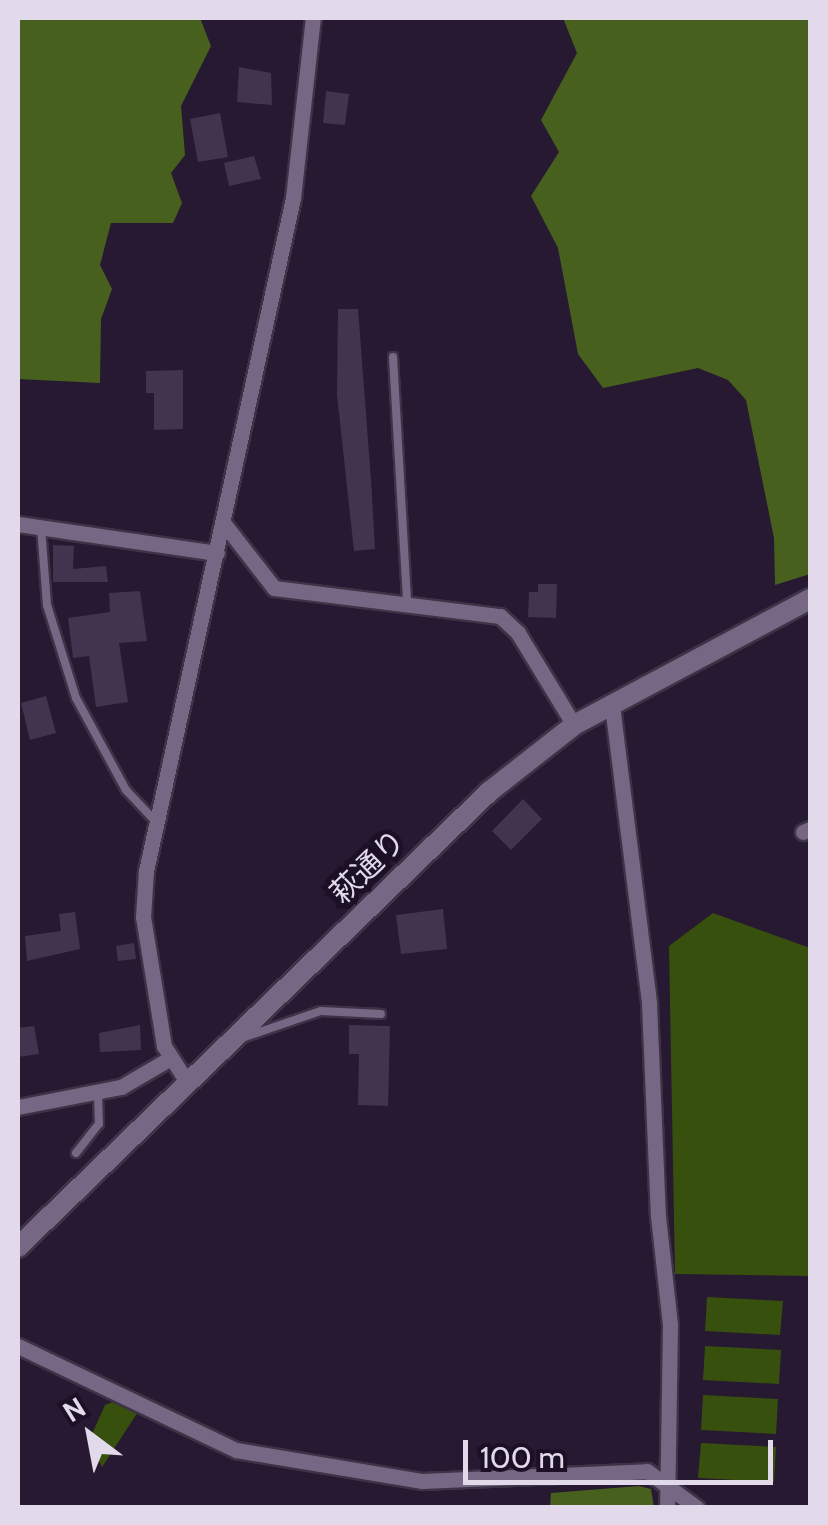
<!DOCTYPE html>
<html>
<head>
<meta charset="utf-8">
<style>
	body { margin:0 }
	#map { position:relative; width:828px; height:1525px; overflow:hidden; background:#261931; font-family:Cabin,"Noto Sans JP",sans-serif }
	div>[style] { position:absolute }
	[style*='--x'] { left:calc(var(--x)*1px); top:calc(var(--y)*1px); width:calc(var(--w)*1px); rotate:calc(var(--a)*1deg) }
	.green>* { inset:0; background:#38500d }
	.forest>* { inset:0; background:#47601d }
	.building>* { inset:0; background:#41344e }
	.roads { filter:drop-shadow(2px 0 #3d3346) drop-shadow(-2px 0 #3d3346) drop-shadow(0 2px #3d3346) drop-shadow(0 -2px #3d3346) }
	.service>* { height:8px; margin:-4px; padding:0 4px; transform-origin:4px; border-radius:4px; background:#766884 }
	.minor>* { height:15px; margin:-7.5px; padding:0 7.5px; transform-origin:7.5px; border-radius:7.5px; background:#766884 }
	.tertiary>* { height:20px; margin:-10px; padding:0 10px; transform-origin:10px; border-radius:10px; background:#766884 }
	span { translate:-50% -50%; white-space:nowrap; text-align:center; line-height:1.15; -webkit-text-stroke:10px #1c1027; paint-order:stroke }
	.street-label { font-size:30px; color:#e2daeb }
	.frame { position:absolute; inset:0; border:20px solid #e2daeb; pointer-events:none }
	.north { position:absolute; left:40px; top:1385px; width:100px; height:100px; -webkit-text-stroke:8px #1c1027; paint-order:stroke; rotate:328deg; font-size:28px; font-weight:700; line-height:40px; text-align:center; color:#e2daeb }
	.north::after { content:''; display:block; margin:auto; width:35px; height:45px; background:#e2daeb; clip-path:polygon(50% 0,100% 100%,50% 72%,0 100%) }
	.scale { position:absolute; left:463px; top:1440px; width:310px; height:45px; box-sizing:border-box; border:5px solid #e2daeb; border-top:0; padding-left:12px; font-size:30px; line-height:35px; white-space:nowrap; color:#e2daeb; -webkit-text-stroke:8px #1c1027; paint-order:stroke }
</style>
</head>
<body>
<div id="map">
	<div class="green">
		<div style="clip-path:polygon(713px 913px,810px 948px,810px 1276px,675px 1274px,669px 946px)"></div>
		<div style="clip-path:polygon(707px 1297px,783px 1301px,780px 1335px,705px 1331px)"></div>
		<div style="clip-path:polygon(705px 1346px,781px 1350px,779px 1384px,703px 1380px)"></div>
		<div style="clip-path:polygon(703px 1395px,778px 1399px,776px 1434px,701px 1430px)"></div>
		<div style="clip-path:polygon(118px 1400px,138px 1412px,102px 1467px,89px 1441px,105px 1405px)"></div>
		<div style="clip-path:polygon(701px 1443px,776px 1447px,774px 1482px,698px 1478px)"></div>
	</div>
	<div class="forest">
		<div style="clip-path:polygon(18px 18px,200px 18px,211px 46px,181px 106px,185px 155px,171px 173px,182px 203px,173px 223px,111px 223px,100px 265px,112px 289px,101px 319px,100px 383px,18px 379px)"></div>
		<div style="clip-path:polygon(563px 18px,810px 18px,810px 574px,775px 585px,774px 538px,746px 400px,728px 380px,698px 368px,603px 388px,578px 354px,558px 248px,531px 196px,559px 152px,541px 120px,577px 53px)"></div>
		<div style="clip-path:polygon(639px 1486px,651px 1489px,654px 1507px,550px 1507px,551px 1493px)"></div>
	</div>
	<div class="building">
		<div style="clip-path:polygon(239px 67px,271px 73px,272px 105px,237px 102px)"></div>
		<div style="clip-path:polygon(326px 91px,349px 94px,345px 125px,323px 123px)"></div>
		<div style="clip-path:polygon(220px 113px,228px 157px,198px 162px,190px 119px)"></div>
		<div style="clip-path:polygon(254px 156px,261px 179px,229px 186px,224px 163px)"></div>
		<div style="clip-path:polygon(338px 309px,358px 309px,371px 479px,375px 549px,354px 551px,337px 395px)"></div>
		<div style="clip-path:polygon(183px 370px,183px 429px,154px 430px,154px 393px,146px 393px,146px 371px)"></div>
		<div style="clip-path:polygon(53px 545px,74px 546px,73px 569px,106px 566px,108px 582px,53px 582px)"></div>
		<div style="clip-path:polygon(538px 584px,557px 584px,556px 618px,528px 617px,529px 592px,538px 592px)"></div>
		<div style="clip-path:polygon(140px 591px,147px 641px,119px 643px,128px 702px,96px 707px,89px 656px,73px 658px,68px 618px,110px 612px,109px 593px)"></div>
		<div style="clip-path:polygon(46px 696px,56px 733px,30px 740px,21px 703px)"></div>
		<div style="clip-path:polygon(523px 799px,542px 819px,511px 850px,492px 831px)"></div>
		<div style="clip-path:polygon(443px 909px,447px 949px,401px 954px,396px 915px)"></div>
		<div style="clip-path:polygon(75px 912px,80px 949px,27px 961px,25px 936px,61px 931px,59px 914px)"></div>
		<div style="clip-path:polygon(134px 943px,136px 959px,118px 961px,116px 946px)"></div>
		<div style="clip-path:polygon(140px 1025px,141px 1050px,100px 1052px,99px 1033px)"></div>
		<div style="clip-path:polygon(349px 1025px,390px 1026px,388px 1106px,358px 1105px,359px 1054px,349px 1054px)"></div>
		<div style="clip-path:polygon(34px 1026px,39px 1054px,18px 1057px,18px 1028px)"></div>
	</div>
	<div class="roads">
		<div class="service">
			<div style="--x:393;--y:357;--w:243;--a:86.7"></div>
			<div style="--x:41;--y:527;--w:78;--a:85.6"></div>
			<div style="--x:47;--y:605;--w:97;--a:72.7"></div>
			<div style="--x:76;--y:698;--w:105;--a:61.5"></div>
			<div style="--x:126;--y:790;--w:45;--a:46.8"></div>
			<div style="--x:245;--y:1037;--w:80;--a:-18.9"></div>
			<div style="--x:321;--y:1011;--w:60;--a:2.9"></div>
			<div style="--x:76;--y:1153;--w:37;--a:-52"></div>
			<div style="--x:99;--y:1124;--w:31;--a:-92"></div>
		</div>
		<div class="minor">
			<div style="--x:18;--y:524;--w:201;--a:8.3"></div>
			<div style="--x:225;--y:525;--w:80;--a:52.1"></div>
			<div style="--x:274;--y:588;--w:228;--a:7.1"></div>
			<div style="--x:500;--y:616;--w:25;--a:43"></div>
			<div style="--x:518;--y:633;--w:108;--a:58.7"></div>
			<div style="--x:612;--y:705;--w:300;--a:82.9"></div>
			<div style="--x:649;--y:1003;--w:213;--a:87.6"></div>
			<div style="--x:658;--y:1216;--w:109;--a:83.7"></div>
			<div style="--x:670;--y:1324;--w:184;--a:90.9"></div>
			<div style="--x:803;--y:832;--w:8;--a:-23"></div>
			<div style="--x:187;--y:1082;--w:43;--a:-122.6"></div>
			<div style="--x:164;--y:1046;--w:131;--a:-99.2"></div>
			<div style="--x:143;--y:917;--w:46;--a:-86.3"></div>
			<div style="--x:146;--y:871;--w:689;--a:-77.68"></div>
			<div style="--x:293;--y:198;--w:181;--a:-83.7"></div>
			<div style="--x:18;--y:1107;--w:105;--a:-11"></div>
			<div style="--x:121;--y:1087;--w:56;--a:-30.3"></div>
			<div style="--x:18;--y:1346;--w:242;--a:25.5"></div>
			<div style="--x:236;--y:1450;--w:189;--a:9.5"></div>
			<div style="--x:422;--y:1481;--w:225;--a:-2.5"></div>
			<div style="--x:647;--y:1471;--w:62;--a:36.5"></div>
		</div>
		<div class="tertiary">
			<div style="--x:18;--y:1247;--w:655;--a:-44.01"></div>
			<div style="--x:489;--y:792;--w:108;--a:-38.2"></div>
			<div style="--x:574;--y:725;--w:268;--a:-28.1"></div>
		</div>
	</div>
	<div class="street-label">
		<span style="left:368px;top:867px;rotate:-44deg">萩通り</span>
	</div>
	<div class="frame"></div>
	<div class="north">N</div>
	<div class="scale">100 m</div>
</div>
</body>
</html>
